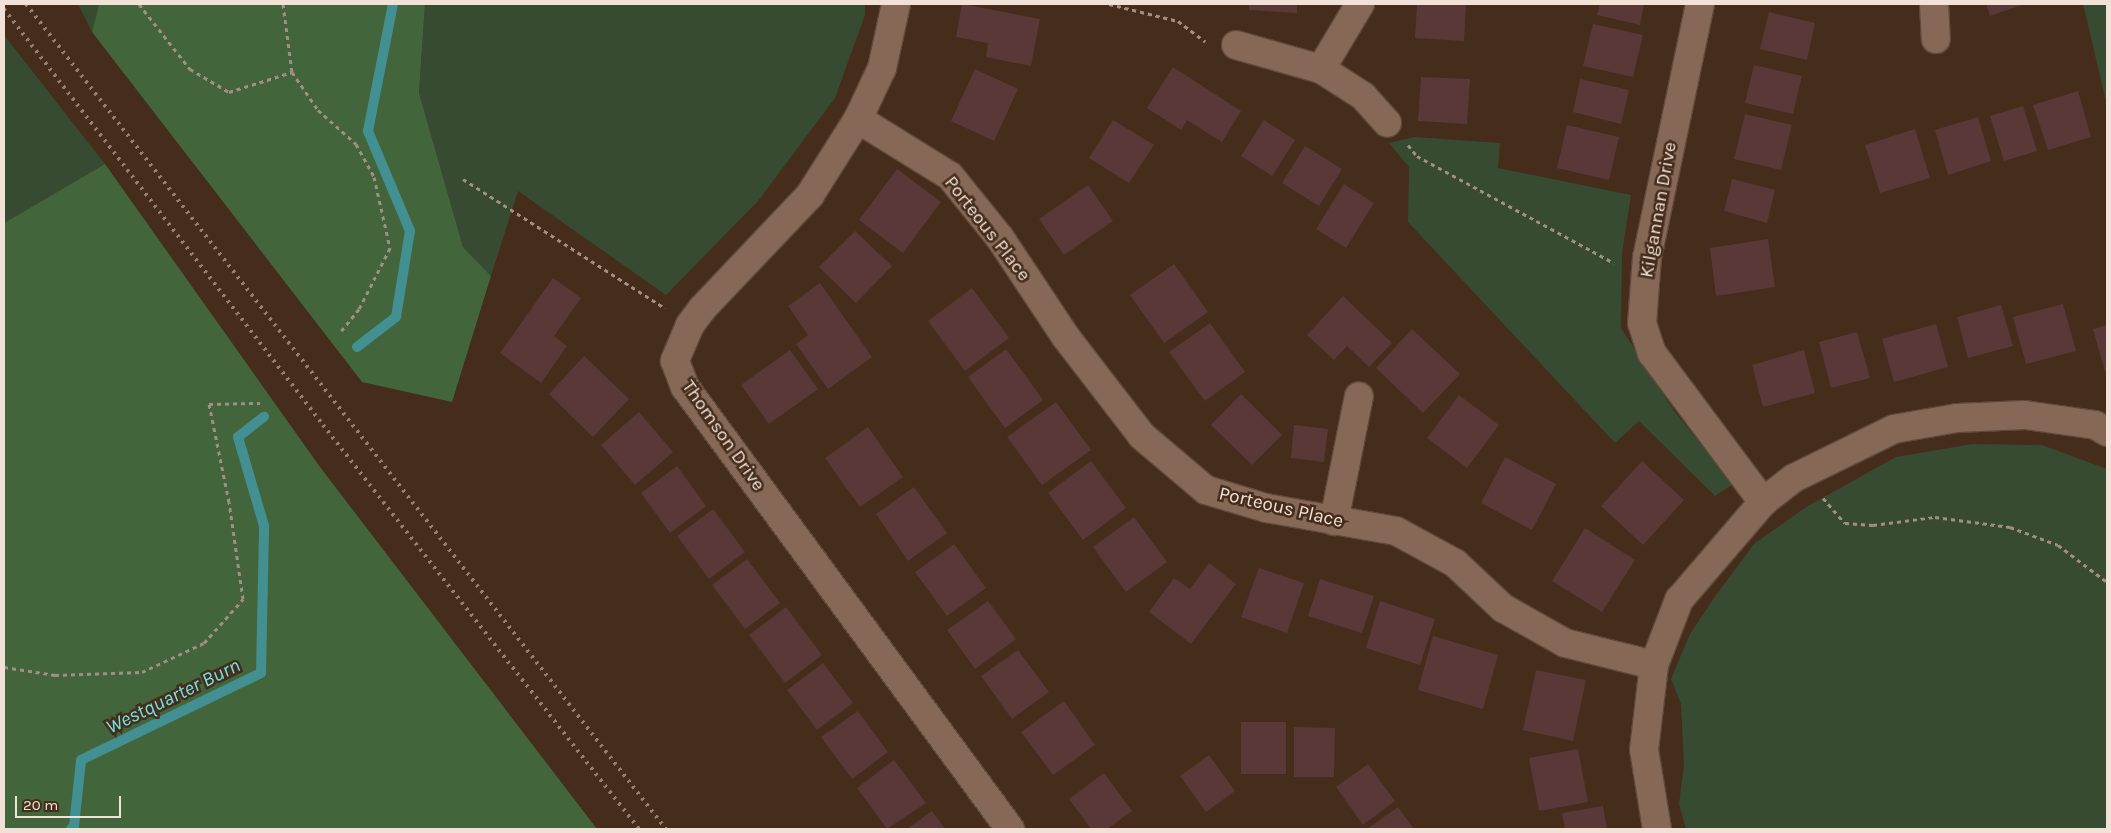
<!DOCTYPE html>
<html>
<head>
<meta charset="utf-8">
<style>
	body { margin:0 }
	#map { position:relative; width:2111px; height:833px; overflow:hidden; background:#452c1b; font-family:Karla,sans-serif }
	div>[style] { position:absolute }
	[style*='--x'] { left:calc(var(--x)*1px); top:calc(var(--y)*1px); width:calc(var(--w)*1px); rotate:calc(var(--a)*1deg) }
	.green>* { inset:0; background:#374b32 }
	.forest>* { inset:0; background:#43653b }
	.stream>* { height:10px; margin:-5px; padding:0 5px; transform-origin:5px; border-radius:5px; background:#439092 }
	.building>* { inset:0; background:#593937 }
	.path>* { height:3px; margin-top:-1.5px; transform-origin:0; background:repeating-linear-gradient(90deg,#a38f81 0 4px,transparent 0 8px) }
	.roads { filter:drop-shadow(1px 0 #5f493b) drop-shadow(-1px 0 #5f493b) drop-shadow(0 1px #5f493b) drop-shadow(0 -1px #5f493b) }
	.minor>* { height:28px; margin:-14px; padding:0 14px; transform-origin:14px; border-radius:14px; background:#856956 }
	.rail>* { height:4px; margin-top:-2px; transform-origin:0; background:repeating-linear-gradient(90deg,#947f71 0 2.5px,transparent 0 7.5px) }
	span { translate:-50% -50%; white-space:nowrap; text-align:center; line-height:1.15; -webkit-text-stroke:5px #452c1b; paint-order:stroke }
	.street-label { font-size:19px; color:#f2e1d6 }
	.water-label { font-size:20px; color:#70e5e7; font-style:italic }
	.frame { position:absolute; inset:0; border:5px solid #f2e1d6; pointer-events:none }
	.scale { position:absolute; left:15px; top:796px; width:106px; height:22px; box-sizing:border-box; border:2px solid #f2e1d6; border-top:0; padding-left:6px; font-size:15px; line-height:18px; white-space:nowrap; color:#f2e1d6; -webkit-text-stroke:4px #452c1b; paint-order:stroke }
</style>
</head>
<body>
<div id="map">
	<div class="green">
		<div style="clip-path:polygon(78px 4px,99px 4px,92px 32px)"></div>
		<div style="clip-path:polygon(425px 4px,865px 4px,865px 15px,835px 98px,758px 201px,666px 295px,518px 191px,491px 276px,463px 247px,419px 93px)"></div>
		<div style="clip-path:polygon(2083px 4px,2107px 4px,2107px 103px,2105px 97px)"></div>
		<div style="clip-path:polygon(4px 35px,105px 164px,4px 223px)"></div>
		<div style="clip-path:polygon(1415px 137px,1500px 143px,1498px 168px,1631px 195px,1622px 253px,1621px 328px,1674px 411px,1733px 484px,1715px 496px,1639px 421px,1615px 443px,1408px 222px,1409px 167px,1389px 143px)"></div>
		<div style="clip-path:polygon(1972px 444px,2042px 445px,2107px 469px,2107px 829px,1686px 829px,1679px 804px,1684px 765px,1681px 704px,1671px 679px,1690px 634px,1714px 598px,1754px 544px,1806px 507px,1896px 457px)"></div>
	</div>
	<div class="forest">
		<div style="clip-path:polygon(99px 4px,425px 4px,419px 93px,463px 247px,491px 276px,452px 402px,362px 382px,92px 32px)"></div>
		<div style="clip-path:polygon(105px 164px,320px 467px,597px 829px,4px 829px,4px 223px)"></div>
	</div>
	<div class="stream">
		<div style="--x:357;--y:347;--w:49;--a:-37.6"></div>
		<div style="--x:396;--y:317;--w:87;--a:-80.8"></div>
		<div style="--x:410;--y:231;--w:108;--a:-112.8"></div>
		<div style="--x:368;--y:131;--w:129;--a:-78.9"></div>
		<div style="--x:71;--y:829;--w:4;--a:-45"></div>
		<div style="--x:74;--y:826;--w:66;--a:-83.9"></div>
		<div style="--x:81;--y:760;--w:200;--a:-25.8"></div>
		<div style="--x:261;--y:673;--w:147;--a:-88.8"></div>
		<div style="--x:264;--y:526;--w:93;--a:-106.3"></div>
		<div style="--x:238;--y:437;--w:33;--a:-38"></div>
	</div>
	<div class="building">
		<div style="clip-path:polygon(962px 4px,1040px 19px,1031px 66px,986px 57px,988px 43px,956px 37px)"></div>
		<div style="clip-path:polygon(1249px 4px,1297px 4px,1297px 13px,1249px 10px)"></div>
		<div style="clip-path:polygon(1417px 4px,1466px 4px,1464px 41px,1415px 38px)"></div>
		<div style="clip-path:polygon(1600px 4px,1644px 4px,1640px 25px,1597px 15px)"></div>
		<div style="clip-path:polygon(1986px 4px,2025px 4px,1990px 16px)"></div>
		<div style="clip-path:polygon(1769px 12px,1815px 23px,1807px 60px,1760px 49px)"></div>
		<div style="clip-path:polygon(1593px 24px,1643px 35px,1633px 77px,1583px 66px)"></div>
		<div style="clip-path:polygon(1754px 65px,1802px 76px,1793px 114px,1745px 103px)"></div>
		<div style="clip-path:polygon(1173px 67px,1241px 111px,1222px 142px,1187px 120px,1181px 130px,1147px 108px)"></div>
		<div style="clip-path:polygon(975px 69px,1018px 89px,994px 141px,951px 121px)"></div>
		<div style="clip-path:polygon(1421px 77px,1470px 79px,1467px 124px,1418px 121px)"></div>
		<div style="clip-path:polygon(1580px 79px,1629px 90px,1621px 124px,1573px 112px)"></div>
		<div style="clip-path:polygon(2078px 91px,2091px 137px,2048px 150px,2033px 105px)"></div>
		<div style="clip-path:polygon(2023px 106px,2037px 151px,2004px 161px,1990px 116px)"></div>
		<div style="clip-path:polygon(1745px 114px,1792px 125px,1781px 170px,1734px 159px)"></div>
		<div style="clip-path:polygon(1978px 117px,1991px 161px,1948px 175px,1935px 130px)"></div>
		<div style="clip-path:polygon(1113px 120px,1154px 145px,1129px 183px,1089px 158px)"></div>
		<div style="clip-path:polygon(1264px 120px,1295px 140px,1272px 176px,1241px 156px)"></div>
		<div style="clip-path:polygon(1567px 125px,1619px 137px,1609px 180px,1557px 168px)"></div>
		<div style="clip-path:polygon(1915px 129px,1930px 178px,1880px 193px,1865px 145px)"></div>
		<div style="clip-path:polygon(1305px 146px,1342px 169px,1319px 206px,1282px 183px)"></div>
		<div style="clip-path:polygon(897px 169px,941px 202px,903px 253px,859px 220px)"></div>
		<div style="clip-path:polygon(1732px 179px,1775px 190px,1767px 223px,1724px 211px)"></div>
		<div style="clip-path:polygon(1344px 184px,1374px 203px,1346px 248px,1316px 229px)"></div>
		<div style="clip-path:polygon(1088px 185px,1113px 221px,1064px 255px,1039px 219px)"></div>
		<div style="clip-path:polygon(855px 231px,892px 266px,856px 303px,819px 267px)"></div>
		<div style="clip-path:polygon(1768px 239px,1775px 287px,1716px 296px,1710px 248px)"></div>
		<div style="clip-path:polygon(1174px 264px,1208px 312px,1164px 343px,1130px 295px)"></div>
		<div style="clip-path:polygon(553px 278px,581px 298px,554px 336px,567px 346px,541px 383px,500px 353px)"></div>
		<div style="clip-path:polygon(820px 283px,872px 357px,828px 389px,796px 344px,808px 335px,788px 306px)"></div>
		<div style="clip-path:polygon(972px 288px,1009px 338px,965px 371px,928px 321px)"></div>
		<div style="clip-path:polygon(1343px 296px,1392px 343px,1369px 367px,1347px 346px,1334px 360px,1307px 335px)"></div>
		<div style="clip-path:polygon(2063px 304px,2076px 351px,2026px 364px,2013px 317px)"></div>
		<div style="clip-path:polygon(2001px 305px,2013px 346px,1968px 358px,1957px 317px)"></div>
		<div style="clip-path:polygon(1210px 323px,1245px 372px,1205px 401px,1169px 352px)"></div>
		<div style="clip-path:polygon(1936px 324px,1948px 367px,1894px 382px,1882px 339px)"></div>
		<div style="clip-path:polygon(2107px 325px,2107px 371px,2105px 372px,2093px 329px)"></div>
		<div style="clip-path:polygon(1412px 329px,1460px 374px,1423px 413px,1376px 368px)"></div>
		<div style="clip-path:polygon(1857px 332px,1870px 378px,1831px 388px,1819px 342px)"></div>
		<div style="clip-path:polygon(1006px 349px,1043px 400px,1005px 428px,968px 377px)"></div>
		<div style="clip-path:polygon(790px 350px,818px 389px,769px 424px,741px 385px)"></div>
		<div style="clip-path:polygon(1804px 350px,1815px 393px,1763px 407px,1752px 365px)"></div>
		<div style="clip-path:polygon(584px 356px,629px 399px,593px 437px,549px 394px)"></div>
		<div style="clip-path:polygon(1241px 394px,1282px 435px,1252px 465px,1211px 425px)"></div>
		<div style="clip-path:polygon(1459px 395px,1499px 425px,1467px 468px,1427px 438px)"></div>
		<div style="clip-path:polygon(1056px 402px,1091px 450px,1042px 485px,1007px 437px)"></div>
		<div style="clip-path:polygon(639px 412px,673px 452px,635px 485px,601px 445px)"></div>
		<div style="clip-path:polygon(1294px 425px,1328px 429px,1324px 462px,1291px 458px)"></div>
		<div style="clip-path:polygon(868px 427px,903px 477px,860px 507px,825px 458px)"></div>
		<div style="clip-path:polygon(1505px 457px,1556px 484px,1532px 530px,1481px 503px)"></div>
		<div style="clip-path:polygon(1091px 461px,1126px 508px,1083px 540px,1048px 493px)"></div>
		<div style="clip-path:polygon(1642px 461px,1684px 500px,1643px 545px,1601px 506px)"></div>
		<div style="clip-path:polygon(677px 466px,706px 506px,670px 533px,641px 493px)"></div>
		<div style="clip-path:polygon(914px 487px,947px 533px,908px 561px,876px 514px)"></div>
		<div style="clip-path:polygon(713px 509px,745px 552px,709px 579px,677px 536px)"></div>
		<div style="clip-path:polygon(1134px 517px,1167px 562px,1126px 592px,1093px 547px)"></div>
		<div style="clip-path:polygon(1585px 528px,1635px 560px,1602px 612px,1552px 581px)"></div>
		<div style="clip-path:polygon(954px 544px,986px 588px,947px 616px,915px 572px)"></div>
		<div style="clip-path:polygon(747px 559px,780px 603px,745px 629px,712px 585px)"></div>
		<div style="clip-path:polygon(1209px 563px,1236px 584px,1191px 644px,1149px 612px,1174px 578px,1190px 589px)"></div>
		<div style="clip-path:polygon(1259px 568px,1304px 583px,1287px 633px,1241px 617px)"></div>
		<div style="clip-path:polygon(1320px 579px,1374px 596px,1362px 633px,1308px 616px)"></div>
		<div style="clip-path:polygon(988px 601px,1016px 639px,975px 669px,947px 630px)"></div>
		<div style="clip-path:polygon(1380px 601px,1435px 619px,1420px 665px,1366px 648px)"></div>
		<div style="clip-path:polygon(786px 607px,822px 655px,785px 683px,749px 635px)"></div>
		<div style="clip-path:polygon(1433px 636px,1498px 655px,1483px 709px,1418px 690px)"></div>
		<div style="clip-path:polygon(1018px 650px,1049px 692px,1012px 719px,981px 676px)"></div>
		<div style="clip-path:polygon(823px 663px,853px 703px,817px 730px,787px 690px)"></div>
		<div style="clip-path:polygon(1536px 670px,1586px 680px,1573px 741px,1523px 730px)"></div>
		<div style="clip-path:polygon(1064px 701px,1095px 745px,1053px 775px,1021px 732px)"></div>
		<div style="clip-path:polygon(858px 711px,888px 752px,852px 779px,821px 737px)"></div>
		<div style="clip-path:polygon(1241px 722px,1286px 722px,1286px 774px,1241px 774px)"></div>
		<div style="clip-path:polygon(1294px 727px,1335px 728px,1334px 777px,1294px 777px)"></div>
		<div style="clip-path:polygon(1578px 749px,1588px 802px,1539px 811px,1529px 758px)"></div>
		<div style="clip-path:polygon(1209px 755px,1235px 791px,1206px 812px,1180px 776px)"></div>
		<div style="clip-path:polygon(894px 760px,926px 803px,887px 829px,857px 788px)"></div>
		<div style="clip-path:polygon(1368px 764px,1395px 801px,1363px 825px,1336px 787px)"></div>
		<div style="clip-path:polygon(1104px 773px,1132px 811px,1107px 829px,1091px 829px,1069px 799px)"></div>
		<div style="clip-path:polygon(1603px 806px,1607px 829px,1565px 829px,1562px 813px)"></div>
		<div style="clip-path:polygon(1398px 807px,1414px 829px,1367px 829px)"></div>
		<div style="clip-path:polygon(932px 811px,945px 829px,907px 829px)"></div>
	</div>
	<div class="path">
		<div style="--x:139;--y:4;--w:83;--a:51.9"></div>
		<div style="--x:190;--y:69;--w:45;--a:30.5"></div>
		<div style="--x:229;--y:92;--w:66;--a:-17.6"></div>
		<div style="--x:283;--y:4;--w:69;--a:82.5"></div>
		<div style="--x:292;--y:72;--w:46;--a:55.6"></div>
		<div style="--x:318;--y:110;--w:51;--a:41.8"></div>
		<div style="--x:356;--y:144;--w:38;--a:61"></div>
		<div style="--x:374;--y:177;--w:73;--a:77.3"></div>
		<div style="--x:390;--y:248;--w:68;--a:116.9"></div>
		<div style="--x:359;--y:309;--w:28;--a:129"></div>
		<div style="--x:1109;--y:4;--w:71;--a:13.8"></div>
		<div style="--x:1178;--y:21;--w:34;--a:37"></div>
		<div style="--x:1408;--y:145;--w:14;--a:51"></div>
		<div style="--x:1417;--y:156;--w:224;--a:28.5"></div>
		<div style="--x:463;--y:179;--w:240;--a:32.6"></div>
		<div style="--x:1823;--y:498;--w:33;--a:49"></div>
		<div style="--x:1845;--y:523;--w:28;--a:4"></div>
		<div style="--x:1873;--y:525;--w:63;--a:-7.4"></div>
		<div style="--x:1935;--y:517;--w:76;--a:7.6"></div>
		<div style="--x:2010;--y:527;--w:51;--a:20.6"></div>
		<div style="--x:2058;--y:545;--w:61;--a:37.1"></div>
		<div style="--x:4;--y:667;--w:52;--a:8.9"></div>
		<div style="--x:55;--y:675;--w:87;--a:-2"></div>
		<div style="--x:142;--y:672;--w:68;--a:-25.1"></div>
		<div style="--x:204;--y:643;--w:59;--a:-48.4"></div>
		<div style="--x:243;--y:599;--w:98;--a:-98.2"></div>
		<div style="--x:229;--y:502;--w:100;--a:-101.5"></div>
		<div style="--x:209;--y:404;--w:51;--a:-1.1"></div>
	</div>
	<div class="roads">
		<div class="minor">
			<div style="--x:896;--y:4;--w:66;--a:102.3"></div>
			<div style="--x:882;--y:68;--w:56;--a:115.2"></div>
			<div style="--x:858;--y:119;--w:90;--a:122.3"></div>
			<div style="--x:810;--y:195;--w:157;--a:133.5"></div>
			<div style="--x:702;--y:309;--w:20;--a:127"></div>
			<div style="--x:690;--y:325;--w:39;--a:113"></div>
			<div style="--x:675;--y:361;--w:28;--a:69"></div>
			<div style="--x:685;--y:387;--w:549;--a:53.67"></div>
			<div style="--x:1360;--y:4;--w:76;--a:121"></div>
			<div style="--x:1321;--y:69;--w:50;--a:32.7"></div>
			<div style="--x:1363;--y:96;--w:36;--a:48"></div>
			<div style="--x:1700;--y:4;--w:258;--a:101.8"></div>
			<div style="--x:1647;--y:257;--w:66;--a:94.3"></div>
			<div style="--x:1642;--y:323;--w:32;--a:72"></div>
			<div style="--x:1652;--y:353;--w:186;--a:53.3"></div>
			<div style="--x:1934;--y:4;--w:35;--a:87"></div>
			<div style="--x:1236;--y:45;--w:88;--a:15.8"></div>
			<div style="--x:858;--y:119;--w:108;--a:31.8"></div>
			<div style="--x:950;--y:176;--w:80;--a:51.1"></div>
			<div style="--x:1000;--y:238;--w:118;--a:56.4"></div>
			<div style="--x:1065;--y:336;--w:126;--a:52.4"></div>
			<div style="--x:1142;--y:436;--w:84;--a:40.2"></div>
			<div style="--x:1206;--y:490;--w:63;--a:16.7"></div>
			<div style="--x:1266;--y:508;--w:132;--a:10"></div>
			<div style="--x:1396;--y:531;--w:67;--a:28.5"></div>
			<div style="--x:1455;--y:563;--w:66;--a:43.2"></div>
			<div style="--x:1503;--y:608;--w:71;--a:29.4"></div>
			<div style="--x:1565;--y:643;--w:92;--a:13.9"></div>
			<div style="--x:1334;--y:521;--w:127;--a:-78.7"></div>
			<div style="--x:1657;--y:829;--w:80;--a:-99.3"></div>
			<div style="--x:1644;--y:750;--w:86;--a:-83.3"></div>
			<div style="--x:1654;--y:665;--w:70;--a:-69"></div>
			<div style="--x:1679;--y:600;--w:129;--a:-49.4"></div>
			<div style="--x:1763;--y:502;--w:39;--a:-38"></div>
			<div style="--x:1794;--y:478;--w:111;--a:-26.1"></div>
			<div style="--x:1894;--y:429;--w:64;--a:-9.9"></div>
			<div style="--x:1957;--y:418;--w:68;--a:-2.5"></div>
			<div style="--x:2025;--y:415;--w:71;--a:8.1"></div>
			<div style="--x:2095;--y:425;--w:14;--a:30"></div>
		</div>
	</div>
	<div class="rail">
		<div style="--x:26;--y:4;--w:1044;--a:52.2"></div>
		<div style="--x:4;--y:9;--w:524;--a:52.52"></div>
		<div style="--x:323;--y:425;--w:513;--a:51.97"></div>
	</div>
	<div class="street-label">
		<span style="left:1659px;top:210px;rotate:-80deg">Kilgannan Drive</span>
		<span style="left:987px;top:229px;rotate:52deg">Porteous Place</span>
		<span style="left:723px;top:436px;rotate:55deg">Thomson Drive</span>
		<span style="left:1281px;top:508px;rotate:13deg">Porteous Place</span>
	</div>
	<div class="water-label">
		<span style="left:173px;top:696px;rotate:-26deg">Westquarter Burn</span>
	</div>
	<div class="frame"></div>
	<div class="scale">20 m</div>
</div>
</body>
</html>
